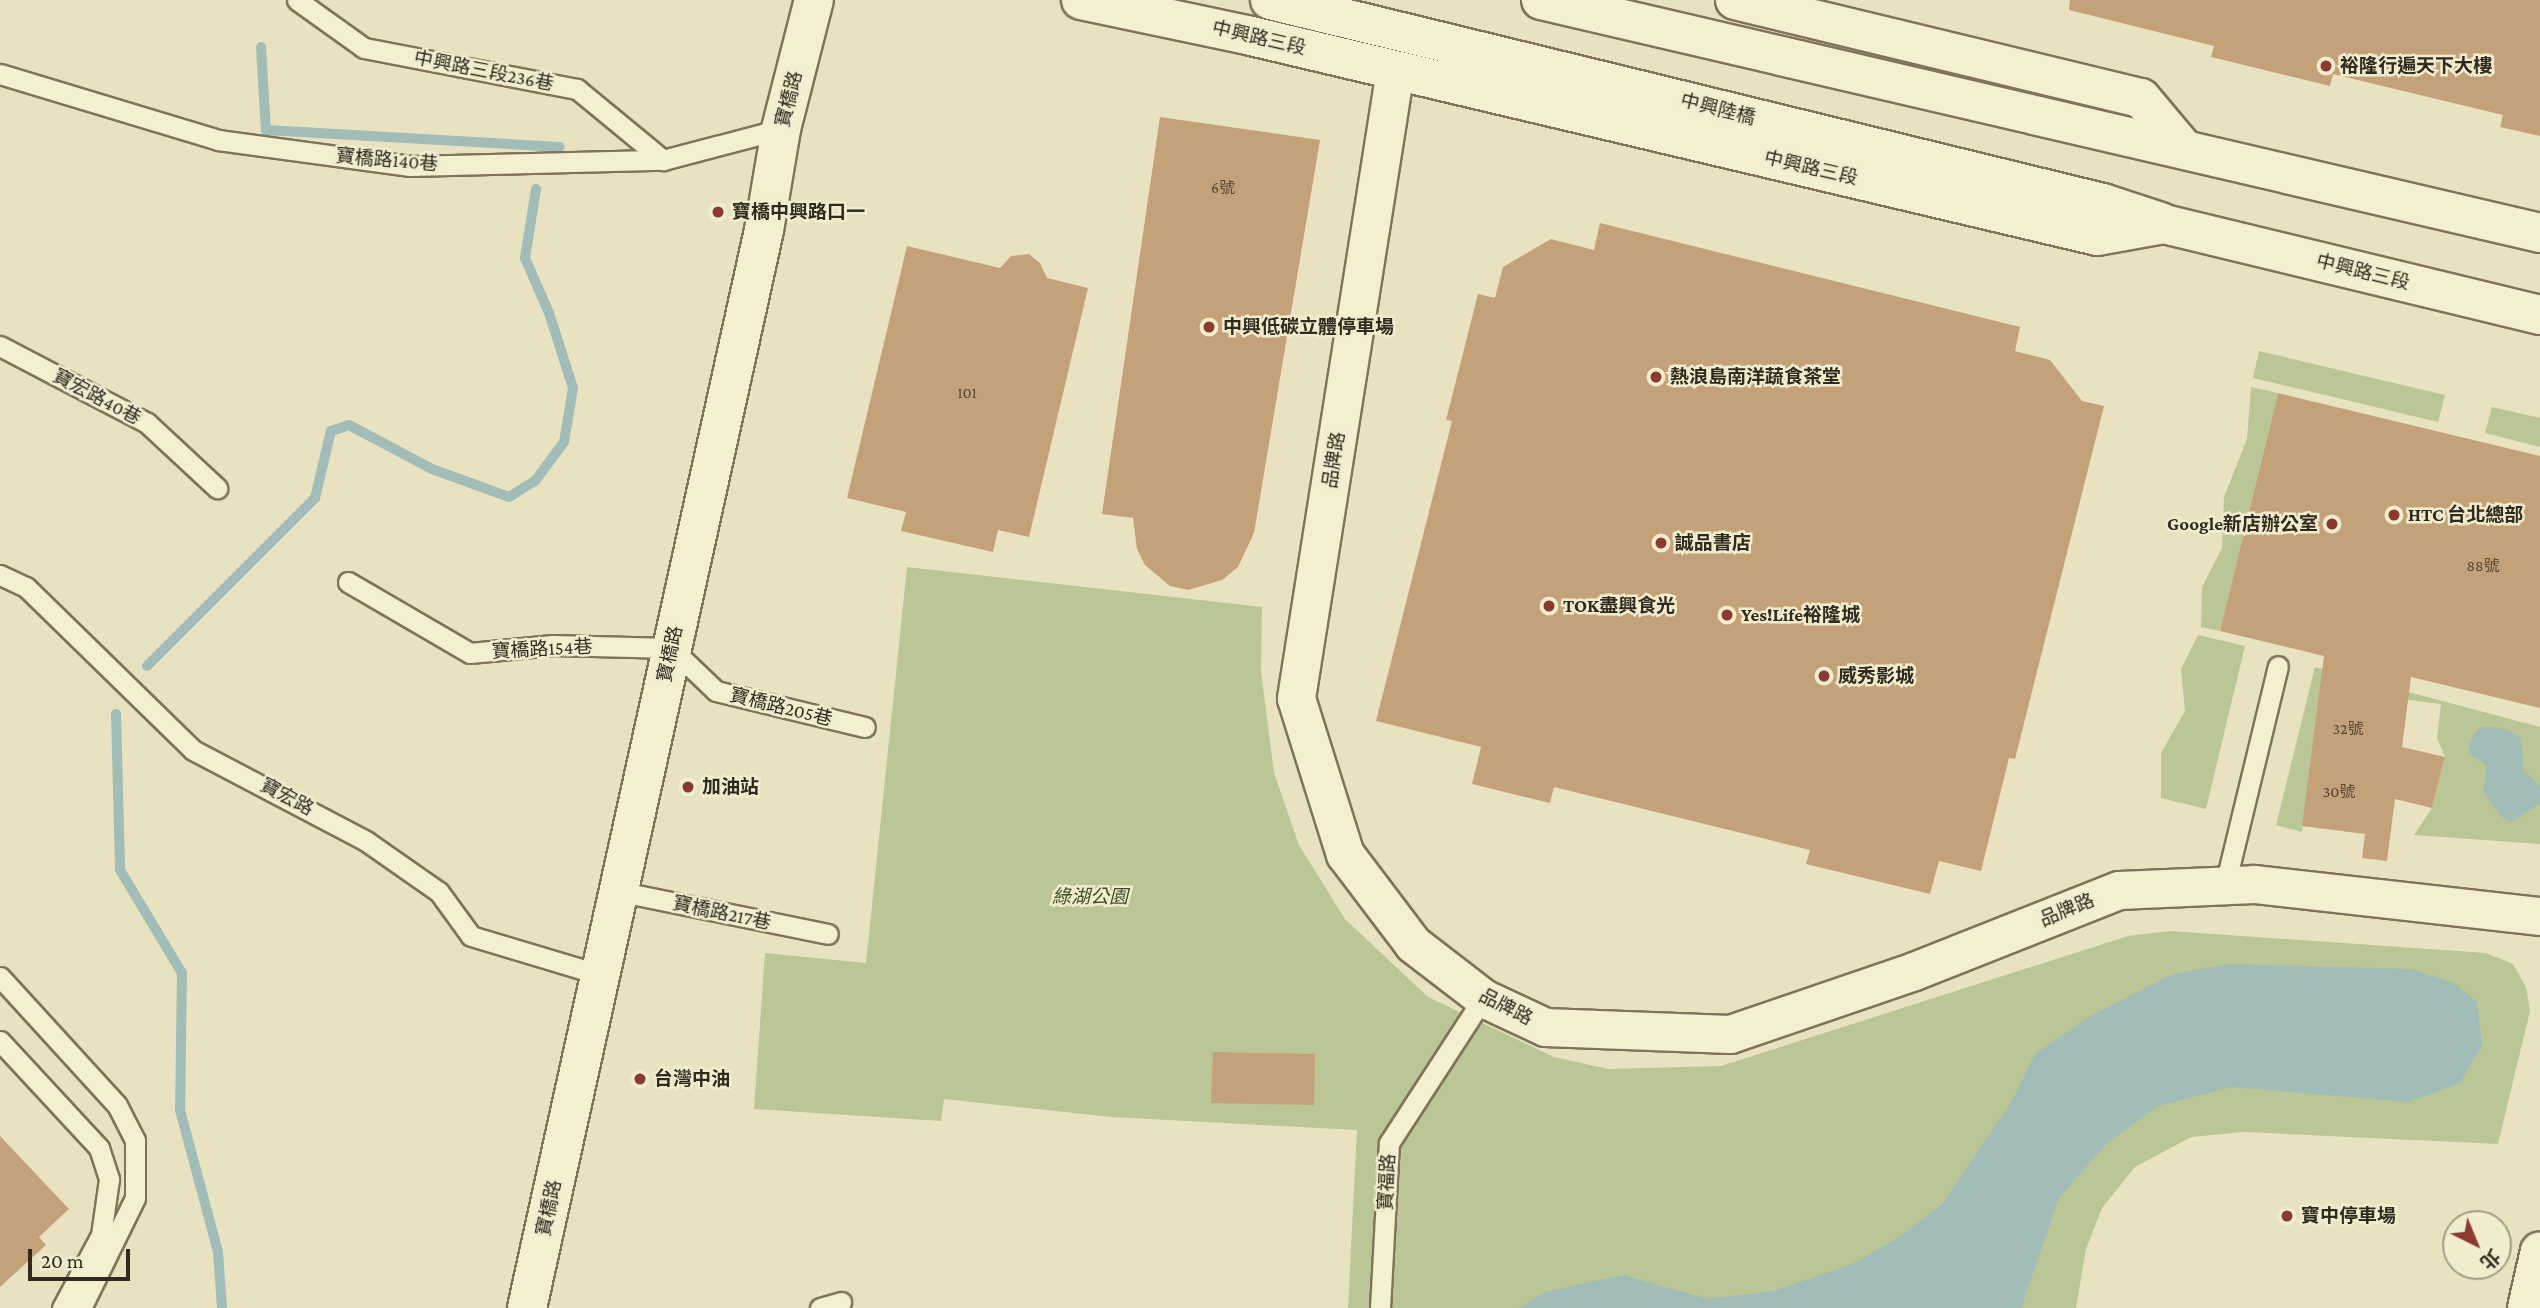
<!DOCTYPE html>
<html>
<head>
<meta charset="utf-8">
<style>
	body { margin:0 }
	#map { position:relative; width:2540px; height:1308px; overflow:hidden; background:#e9e2c0; font-family:"Crimson Pro","Noto Sans TC",serif }
	div>[style] { position:absolute }
	[style*='--x'] { left:calc(var(--x)*1px); top:calc(var(--y)*1px); width:calc(var(--w)*1px); rotate:calc(var(--a)*1deg) }
	.green>* { inset:0; background:#bac695 }
	.water>* { inset:0; background:#a2bcb7 }
	.stream>* { height:10px; margin:-5px; padding:0 5px; transform-origin:5px; border-radius:5px; background:#a2bcb7 }
	.building>* { inset:0; background:#c4a279 }
	.roads { filter:drop-shadow(2px 0 #807359) drop-shadow(-2px 0 #807359) drop-shadow(0 2px #807359) drop-shadow(0 -2px #807359) }
	.lane>* { height:19px; margin:-9.5px; padding:0 9.5px; transform-origin:9.5px; border-radius:9.5px; background:#f5efd2 }
	.street>* { height:37px; margin:-18.5px; padding:0 18.5px; transform-origin:18.5px; border-radius:18.5px; background:#f5efd2 }
	.secondary>* { height:38px; margin:-19px; padding:0 19px; transform-origin:19px; border-radius:19px; background:#f5efd2 }
	.dots>* { width:19px; height:19px; translate:-50% -50%; box-sizing:border-box; border:4px solid #f1ecce; border-radius:50% }
	span { translate:-50% -50%; white-space:nowrap; text-align:center; line-height:1.15; -webkit-text-stroke:5px #f1ecce; paint-order:stroke }
	.number-label { font-size:16px; color:#564734 }
	.number-label span { -webkit-text-stroke-width:0 }
	.street-label { font-size:19px; color:#31291d }
	.poi-label { font-size:19px; color:#31291d; font-weight:700 }
	.left { translate:0 -50%; text-align:left }
	.right { translate:-100% -50%; text-align:right }
	.park-label { font-size:19px; color:#3d4c25; font-style:italic }
	.north { position:absolute; left:2442px; top:1210px; width:70px; height:70px; box-sizing:border-box; background:#f1ecce; border:2px solid #a49e87; border-radius:50%; rotate:137deg; font-size:19px; font-weight:700; line-height:28px; text-align:center; color:#31291d }
	.north::after { content:''; display:block; margin:auto; width:24px; height:32px; background:#8a3a2f; clip-path:polygon(50% 0,100% 100%,50% 72%,0 100%) }
	.scale { position:absolute; left:28px; top:1249px; width:102px; height:32px; box-sizing:border-box; border:4px solid #31291d; border-top:0; padding-left:9px; font-size:21px; line-height:24px; white-space:nowrap; color:#31291d; -webkit-text-stroke:5px #f1ecce; paint-order:stroke }
</style>
</head>
<body>
<div id="map">
	<div class="green">
		<div style="clip-path:polygon(2259px 351px,2445px 395px,2438px 422px,2253px 378px)"></div>
		<div style="clip-path:polygon(2251px 387px,2278px 393px,2220px 631px,2201px 627px,2202px 587px,2222px 548px,2224px 497px,2247px 439px)"></div>
		<div style="clip-path:polygon(2492px 407px,2540px 418px,2540px 447px,2485px 433px)"></div>
		<div style="clip-path:polygon(907px 567px,1262px 607px,1261px 672px,1274px 773px,1299px 845px,1345px 919px,1428px 997px,1554px 1057px,1608px 1069px,1721px 1066px,2128px 936px,2170px 931px,2486px 953px,2513px 964px,2526px 987px,2530px 1011px,2498px 1144px,2244px 1132px,2191px 1137px,2135px 1167px,2102px 1208px,2086px 1249px,2076px 1308px,1348px 1308px,1357px 1130px,1111px 1117px,944px 1099px,941px 1121px,754px 1109px,765px 953px,866px 963px)"></div>
		<div style="clip-path:polygon(2198px 635px,2245px 646px,2206px 809px,2161px 798px,2161px 753px,2185px 711px,2181px 669px)"></div>
		<div style="clip-path:polygon(2315px 667px,2540px 727px,2540px 844px,2414px 835px,2432px 808px,2445px 757px,2437px 738px,2441px 704px,2320px 689px,2302px 832px,2276px 825px)"></div>
	</div>
	<div class="water">
		<div style="clip-path:polygon(2482px 726px,2506px 729px,2521px 738px,2524px 771px,2540px 786px,2540px 803px,2512px 822px,2502px 817px,2483px 792px,2487px 765px,2468px 753px,2471px 738px)"></div>
		<div style="clip-path:polygon(2229px 964px,2411px 969px,2454px 983px,2477px 1002px,2482px 1045px,2460px 1083px,2408px 1102px,2232px 1087px,2158px 1106px,2106px 1144px,2059px 1198px,2021px 1308px,1519px 1308px,1545px 1292px,1623px 1275px,1708px 1299px,1774px 1291px,1852px 1264px,1898px 1238px,1942px 1204px,2012px 1101px,2035px 1054px,2092px 1015px,2173px 974px)"></div>
	</div>
	<div class="stream">
		<div style="--x:261;--y:47;--w:83;--a:86.6"></div>
		<div style="--x:266;--y:130;--w:294;--a:3.3"></div>
		<div style="--x:147;--y:666;--w:238;--a:-45"></div>
		<div style="--x:315;--y:498;--w:69;--a:-76.6"></div>
		<div style="--x:331;--y:431;--w:19;--a:-18"></div>
		<div style="--x:349;--y:425;--w:94;--a:27.9"></div>
		<div style="--x:432;--y:469;--w:82;--a:20"></div>
		<div style="--x:509;--y:497;--w:31;--a:-32"></div>
		<div style="--x:535;--y:481;--w:49;--a:-53.4"></div>
		<div style="--x:564;--y:442;--w:55;--a:-80.5"></div>
		<div style="--x:573;--y:388;--w:79;--a:-107.7"></div>
		<div style="--x:549;--y:313;--w:60;--a:-113.6"></div>
		<div style="--x:525;--y:258;--w:70;--a:-80.9"></div>
		<div style="--x:116;--y:714;--w:156;--a:88.5"></div>
		<div style="--x:120;--y:870;--w:120;--a:59"></div>
		<div style="--x:182;--y:973;--w:137;--a:90.8"></div>
		<div style="--x:180;--y:1110;--w:147;--a:75"></div>
		<div style="--x:218;--y:1252;--w:56;--a:85.9"></div>
	</div>
	<div class="building">
		<div style="clip-path:polygon(2070px 0,2540px 0,2540px 136px,2500px 127px,2503px 115px,2399px 90px,2333px 74px,2330px 86px,2211px 57px,2214px 46px,2069px 10px)"></div>
		<div style="clip-path:polygon(1160px 117px,1320px 140px,1254px 533px,1238px 567px,1222px 580px,1188px 590px,1170px 586px,1145px 565px,1137px 549px,1133px 518px,1102px 514px)"></div>
		<div style="clip-path:polygon(1600px 223px,2020px 327px,2015px 351px,2050px 360px,2082px 401px,2104px 406px,2015px 759px,2009px 758px,1981px 871px,1939px 861px,1930px 894px,1806px 864px,1810px 850px,1554px 787px,1550px 803px,1472px 784px,1481px 747px,1376px 721px,1452px 421px,1446px 420px,1478px 294px,1495px 298px,1503px 267px,1551px 239px,1594px 250px)"></div>
		<div style="clip-path:polygon(907px 246px,1000px 268px,1011px 256px,1029px 254px,1040px 263px,1047px 278px,1088px 288px,1029px 537px,998px 530px,993px 552px,901px 531px,906px 512px,847px 498px)"></div>
		<div style="clip-path:polygon(2278px 393px,2540px 456px,2540px 708px,2411px 677px,2402px 747px,2445px 757px,2432px 808px,2395px 799px,2387px 861px,2362px 858px,2365px 834px,2302px 826px,2324px 656px,2220px 631px)"></div>
		<div style="clip-path:polygon(1213px 1052px,1315px 1054px,1314px 1105px,1211px 1103px)"></div>
		<div style="clip-path:polygon(0 1136px,69px 1209px,39px 1237px,46px 1245px,0 1287px)"></div>
	</div>
	<div class="roads">
		<div class="lane">
			<div style="--x:297;--y:0;--w:82;--a:35.6"></div>
			<div style="--x:364;--y:48;--w:217;--a:10.9"></div>
			<div style="--x:577;--y:89;--w:112;--a:39.5"></div>
			<div style="--x:0;--y:74;--w:228;--a:16.8"></div>
			<div style="--x:218;--y:140;--w:194;--a:7.7"></div>
			<div style="--x:410;--y:166;--w:253;--a:-1.4"></div>
			<div style="--x:663;--y:160;--w:122;--a:-14.7"></div>
			<div style="--x:0;--y:346;--w:166;--a:27.6"></div>
			<div style="--x:147;--y:423;--w:96;--a:42.9"></div>
			<div style="--x:0;--y:575;--w:29;--a:25"></div>
			<div style="--x:26;--y:587;--w:233;--a:44.3"></div>
			<div style="--x:193;--y:750;--w:195;--a:27.7"></div>
			<div style="--x:366;--y:841;--w:89;--a:34.9"></div>
			<div style="--x:439;--y:892;--w:54;--a:54"></div>
			<div style="--x:471;--y:936;--w:133;--a:16.7"></div>
			<div style="--x:348;--y:582;--w:141;--a:30.2"></div>
			<div style="--x:470;--y:653;--w:83;--a:-5.5"></div>
			<div style="--x:553;--y:645;--w:118;--a:1.5"></div>
			<div style="--x:671;--y:648;--w:62;--a:43.7"></div>
			<div style="--x:716;--y:691;--w:153;--a:13.6"></div>
			<div style="--x:2225;--y:885;--w:225;--a:-76.4"></div>
			<div style="--x:617;--y:891;--w:215;--a:11.5"></div>
			<div style="--x:0;--y:977;--w:173;--a:47.6"></div>
			<div style="--x:117;--y:1105;--w:39;--a:63"></div>
			<div style="--x:135;--y:1140;--w:58;--a:90"></div>
			<div style="--x:135;--y:1198;--w:123;--a:116.1"></div>
			<div style="--x:0;--y:1041;--w:146;--a:47.2"></div>
			<div style="--x:99;--y:1148;--w:33;--a:72"></div>
			<div style="--x:109;--y:1179;--w:57;--a:98.1"></div>
			<div style="--x:101;--y:1235;--w:83;--a:118.1"></div>
			<div style="--x:820;--y:1308;--w:22;--a:-16"></div>
			<div style="--x:1380;--y:1308;--w:165;--a:-86.9"></div>
			<div style="--x:1389;--y:1143;--w:173;--a:-57"></div>
		</div>
		<div class="street">
			<div style="--x:1395;--y:70;--w:636;--a:98.96"></div>
			<div style="--x:1296;--y:698;--w:164;--a:72.6"></div>
			<div style="--x:1345;--y:854;--w:113;--a:52.9"></div>
			<div style="--x:1413;--y:944;--w:88;--a:37.6"></div>
			<div style="--x:1483;--y:998;--w:68;--a:25.1"></div>
			<div style="--x:1545;--y:1027;--w:185;--a:2.2"></div>
			<div style="--x:1730;--y:1034;--w:194;--a:-18.9"></div>
			<div style="--x:1914;--y:971;--w:220;--a:-21.6"></div>
			<div style="--x:2119;--y:890;--w:135;--a:-2.5"></div>
			<div style="--x:2254;--y:884;--w:288;--a:6.4"></div>
		</div>
		<div class="secondary">
			<div style="--x:1081;--y:0;--w:170;--a:11.9"></div>
			<div style="--x:1247;--y:35;--w:873;--a:13.3"></div>
			<div style="--x:2097;--y:236;--w:68;--a:-10.2"></div>
			<div style="--x:2164;--y:224;--w:387;--a:13.6"></div>
			<div style="--x:1270;--y:0;--w:857;--a:13.7"></div>
			<div style="--x:2103;--y:203;--w:61;--a:18.1"></div>
			<div style="--x:1541;--y:0;--w:1026;--a:13.13"></div>
			<div style="--x:1735;--y:0;--w:418;--a:13.6"></div>
			<div style="--x:2141;--y:98;--w:65;--a:50"></div>
			<div style="--x:527;--y:1308;--w:1104;--a:-77.6"></div>
			<div style="--x:764;--y:230;--w:102;--a:-80.4"></div>
			<div style="--x:781;--y:129;--w:133;--a:-75.7"></div>
			<div style="--x:2527;--y:1308;--w:58;--a:-77.2"></div>
		</div>
	</div>
	<div class="dots">
		<div style="left:2326px;top:66px;background:#8a3a2f"></div>
		<div style="left:718px;top:212px;background:#8a3a2f"></div>
		<div style="left:1209px;top:327px;background:#8a3a2f"></div>
		<div style="left:1656px;top:377px;background:#8a3a2f"></div>
		<div style="left:2394px;top:515px;background:#8a3a2f"></div>
		<div style="left:2332px;top:524px;background:#8a3a2f"></div>
		<div style="left:1661px;top:543px;background:#8a3a2f"></div>
		<div style="left:1549px;top:606px;background:#8a3a2f"></div>
		<div style="left:1727px;top:615px;background:#8a3a2f"></div>
		<div style="left:1824px;top:676px;background:#8a3a2f"></div>
		<div style="left:688px;top:787px;background:#8a3a2f"></div>
		<div style="left:640px;top:1079px;background:#8a3a2f"></div>
		<div style="left:2287px;top:1216px;background:#8a3a2f"></div>
	</div>
	<div class="number-label">
		<span style="left:1223px;top:188px">6號</span>
		<span style="left:967px;top:393px">101</span>
		<span style="left:2483px;top:566px">88號</span>
		<span style="left:2348px;top:729px">32號</span>
		<span style="left:2339px;top:792px">30號</span>
	</div>
	<div class="street-label">
		<span style="left:1259px;top:38px;rotate:13deg">中興路三段</span>
		<span style="left:484px;top:71px;rotate:11deg">中興路三段236巷</span>
		<span style="left:789px;top:99px;rotate:-76deg">寶橋路</span>
		<span style="left:1718px;top:109px;rotate:14deg">中興陸橋</span>
		<span style="left:387px;top:160px;rotate:5deg">寶橋路140巷</span>
		<span style="left:1811px;top:168px;rotate:13deg">中興路三段</span>
		<span style="left:2363px;top:272px;rotate:14deg">中興路三段</span>
		<span style="left:97px;top:397px;rotate:28deg">寶宏路40巷</span>
		<span style="left:1334px;top:460px;rotate:-81deg">品牌路</span>
		<span style="left:542px;top:649px;rotate:-3deg">寶橋路154巷</span>
		<span style="left:670px;top:654px;rotate:-78deg">寶橋路</span>
		<span style="left:781px;top:707px;rotate:14deg">寶橋路205巷</span>
		<span style="left:287px;top:797px;rotate:28deg">寶宏路</span>
		<span style="left:2067px;top:910px;rotate:-22deg">品牌路</span>
		<span style="left:722px;top:913px;rotate:12deg">寶橋路217巷</span>
		<span style="left:1506px;top:1007px;rotate:27deg">品牌路</span>
		<span style="left:1387px;top:1182px;rotate:-87deg">寶福路</span>
		<span style="left:549px;top:1208px;rotate:-78deg">寶橋路</span>
	</div>
	<div class="poi-label">
		<span class="left" style="left:2340px;top:66px">裕隆行遍天下大樓</span>
		<span class="left" style="left:732px;top:212px">寶橋中興路口一</span>
		<span class="left" style="left:1223px;top:327px">中興低碳立體停車場</span>
		<span class="left" style="left:1670px;top:377px">熱浪島南洋蔬食茶堂</span>
		<span class="left" style="left:2408px;top:515px">HTC 台北總部</span>
		<span class="right" style="left:2318px;top:524px">Google新店辦公室</span>
		<span class="left" style="left:1675px;top:543px">誠品書店</span>
		<span class="left" style="left:1563px;top:606px">TOK盡興食光</span>
		<span class="left" style="left:1741px;top:615px">Yes!Life裕隆城</span>
		<span class="left" style="left:1838px;top:676px">威秀影城</span>
		<span class="left" style="left:702px;top:787px">加油站</span>
		<span class="left" style="left:654px;top:1079px">台灣中油</span>
		<span class="left" style="left:2301px;top:1216px">寶中停車場</span>
	</div>
	<div class="park-label">
		<span style="left:1090px;top:897px">綠湖公園</span>
	</div>
	<div class="north">北</div>
	<div class="scale">20 m</div>
</div>
</body>
</html>
